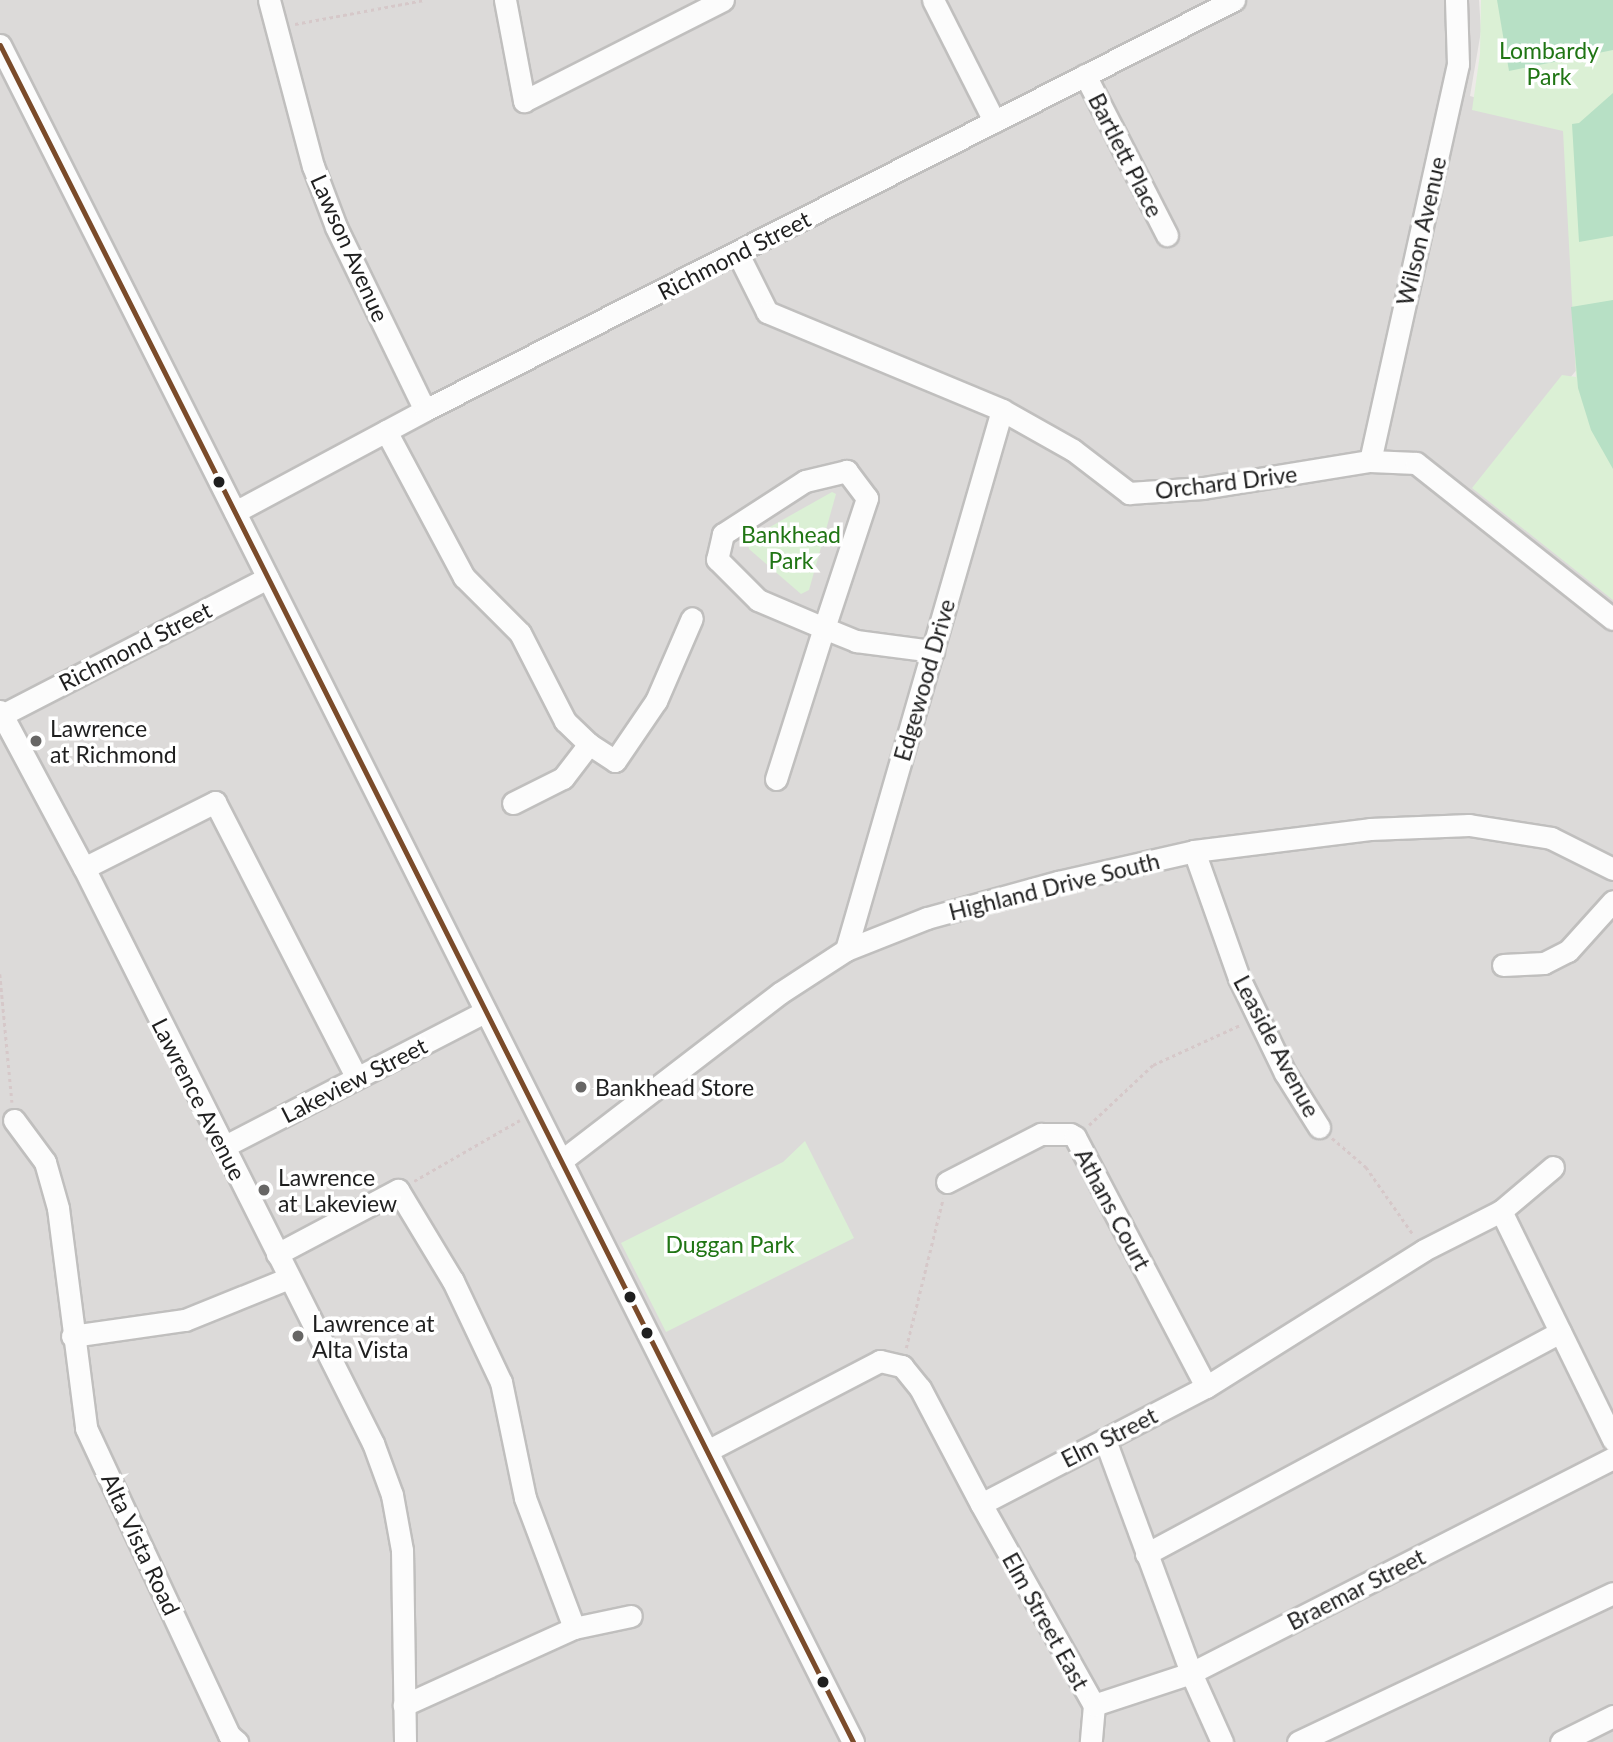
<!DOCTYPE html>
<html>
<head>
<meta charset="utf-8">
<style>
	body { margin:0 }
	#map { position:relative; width:1613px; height:1742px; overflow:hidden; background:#edeae8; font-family:Lato,sans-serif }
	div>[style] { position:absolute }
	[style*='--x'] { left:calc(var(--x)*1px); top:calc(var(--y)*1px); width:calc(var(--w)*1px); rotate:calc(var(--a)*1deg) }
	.residential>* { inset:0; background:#dcdad9 }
	.park>* { inset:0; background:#dbf0d5 }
	.pitch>* { inset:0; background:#b7e0c5 }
	.path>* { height:2.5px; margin-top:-1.25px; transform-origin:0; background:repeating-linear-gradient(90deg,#d6c8c9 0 3.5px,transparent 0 7px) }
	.roads { filter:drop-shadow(2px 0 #c0bfbe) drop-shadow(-2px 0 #c0bfbe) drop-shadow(0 2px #c0bfbe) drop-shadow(0 -2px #c0bfbe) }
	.minor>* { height:21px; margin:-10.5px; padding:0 10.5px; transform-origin:10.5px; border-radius:10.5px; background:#fcfcfc }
	.bus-1>* { height:5px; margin:-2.5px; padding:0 2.5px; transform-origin:2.5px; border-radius:2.5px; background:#7a4b2a }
	.dots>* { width:19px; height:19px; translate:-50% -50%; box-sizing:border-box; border:4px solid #fff; border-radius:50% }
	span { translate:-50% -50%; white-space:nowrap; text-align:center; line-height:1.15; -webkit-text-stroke:7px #fff; paint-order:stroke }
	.park-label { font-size:23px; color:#207514 }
	.street-label { font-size:23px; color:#1f1f1f }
	.poi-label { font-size:23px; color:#1f1f1f }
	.left { translate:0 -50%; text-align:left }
</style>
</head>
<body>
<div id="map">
	<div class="residential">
		<div style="clip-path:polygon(0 0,1479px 0,1481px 31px,1470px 96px,1568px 124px,1579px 367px,1477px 490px,1613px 599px,1613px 1742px,0 1742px)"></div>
	</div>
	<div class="park">
		<div style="clip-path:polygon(1481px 0,1613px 0,1613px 600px,1472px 488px,1562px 375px,1576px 377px,1563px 131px,1472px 110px,1480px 54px)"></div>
		<div style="clip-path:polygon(832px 492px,836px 494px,809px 590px,801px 594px,749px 549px,748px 543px,752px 537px)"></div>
		<div style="clip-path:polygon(805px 1141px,854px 1238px,666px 1332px,621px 1243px,783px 1162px)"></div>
	</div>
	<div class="pitch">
		<div style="clip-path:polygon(1497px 0,1613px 0,1613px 50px,1509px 71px)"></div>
		<div style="clip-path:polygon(1613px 93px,1613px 236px,1579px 242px,1572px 124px,1579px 123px)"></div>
		<div style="clip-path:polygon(1613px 300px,1613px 469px,1591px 430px,1578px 388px,1571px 307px)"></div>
	</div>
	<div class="path">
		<div style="--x:295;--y:24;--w:131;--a:-10.5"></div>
		<div style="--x:0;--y:974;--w:129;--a:84.6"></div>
		<div style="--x:1089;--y:1125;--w:88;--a:-43.2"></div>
		<div style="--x:1153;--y:1065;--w:98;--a:-24.7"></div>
		<div style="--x:1332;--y:1138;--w:45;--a:40.5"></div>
		<div style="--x:1366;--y:1167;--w:82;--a:55"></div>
		<div style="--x:414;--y:1181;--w:122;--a:-29.9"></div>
		<div style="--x:906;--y:1348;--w:154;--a:-76.1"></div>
	</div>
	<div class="roads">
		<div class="minor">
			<div style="--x:269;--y:0;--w:172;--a:75.2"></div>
			<div style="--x:313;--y:166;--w:65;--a:69.3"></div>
			<div style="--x:336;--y:227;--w:203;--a:64.1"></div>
			<div style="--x:505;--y:0;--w:103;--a:79.3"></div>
			<div style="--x:524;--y:101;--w:223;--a:-26.9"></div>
			<div style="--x:933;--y:0;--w:136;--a:63.2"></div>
			<div style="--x:0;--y:45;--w:1899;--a:63.31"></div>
			<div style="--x:1085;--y:75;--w:180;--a:62.9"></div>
			<div style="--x:738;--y:254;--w:65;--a:63.4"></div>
			<div style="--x:767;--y:312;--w:255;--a:22.6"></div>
			<div style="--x:1002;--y:410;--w:81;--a:29.4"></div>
			<div style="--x:1073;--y:450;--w:71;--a:37.5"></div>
			<div style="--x:1129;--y:493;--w:74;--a:-3.9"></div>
			<div style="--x:1203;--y:488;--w:169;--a:-9.2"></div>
			<div style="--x:1370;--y:461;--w:46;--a:2.5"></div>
			<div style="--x:1416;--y:463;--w:251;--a:38.4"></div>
			<div style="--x:386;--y:431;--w:166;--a:61.9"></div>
			<div style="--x:464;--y:577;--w:79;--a:45"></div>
			<div style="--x:520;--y:633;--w:99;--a:62.9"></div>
			<div style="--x:565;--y:721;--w:33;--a:44"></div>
			<div style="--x:589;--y:744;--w:31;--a:33"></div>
			<div style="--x:615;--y:761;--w:73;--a:-55.7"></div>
			<div style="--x:656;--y:701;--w:90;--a:-66.6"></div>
			<div style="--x:1370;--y:461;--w:407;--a:-77.5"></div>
			<div style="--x:1458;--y:64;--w:64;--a:-91.8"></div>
			<div style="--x:235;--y:512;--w:216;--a:-28.2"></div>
			<div style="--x:425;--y:410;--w:907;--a:-26.88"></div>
			<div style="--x:0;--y:711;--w:178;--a:61.9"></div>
			<div style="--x:84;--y:868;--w:644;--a:63.32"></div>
			<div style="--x:373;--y:1443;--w:55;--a:69.9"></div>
			<div style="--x:392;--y:1495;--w:56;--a:79.7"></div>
			<div style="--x:402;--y:1550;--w:192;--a:89.1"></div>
			<div style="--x:2;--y:715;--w:299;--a:-27.3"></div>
			<div style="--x:776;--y:779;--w:158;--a:-72.4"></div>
			<div style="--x:824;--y:628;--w:137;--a:-71.7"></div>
			<div style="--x:867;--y:498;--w:34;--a:-127"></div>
			<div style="--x:847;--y:471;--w:43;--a:166.6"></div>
			<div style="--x:805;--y:481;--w:98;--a:147.1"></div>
			<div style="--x:723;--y:534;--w:26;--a:103"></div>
			<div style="--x:717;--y:559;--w:58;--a:45"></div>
			<div style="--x:758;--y:600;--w:72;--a:23"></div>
			<div style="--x:824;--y:628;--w:35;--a:22"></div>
			<div style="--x:856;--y:641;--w:78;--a:7.4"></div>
			<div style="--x:513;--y:803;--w:56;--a:-26.6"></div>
			<div style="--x:563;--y:778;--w:43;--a:-52.6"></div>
			<div style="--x:1194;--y:851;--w:135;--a:70.5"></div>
			<div style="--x:1239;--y:978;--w:106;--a:64.2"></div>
			<div style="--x:1285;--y:1073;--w:64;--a:57.8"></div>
			<div style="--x:84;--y:868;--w:147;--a:-26.7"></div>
			<div style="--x:215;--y:802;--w:310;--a:62.8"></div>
			<div style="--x:846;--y:950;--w:562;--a:-73.89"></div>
			<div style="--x:1503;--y:965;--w:41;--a:-2.8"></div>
			<div style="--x:1544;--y:963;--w:27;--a:-27"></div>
			<div style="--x:1568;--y:951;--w:67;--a:-48"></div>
			<div style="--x:14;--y:1120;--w:52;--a:53.6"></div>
			<div style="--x:45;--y:1162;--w:48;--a:74.2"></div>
			<div style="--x:58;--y:1208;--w:222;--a:82.7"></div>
			<div style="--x:86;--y:1428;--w:339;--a:65"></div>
			<div style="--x:229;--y:1735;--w:11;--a:41"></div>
			<div style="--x:223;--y:1147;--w:295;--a:-27.3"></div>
			<div style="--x:561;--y:1161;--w:276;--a:-37.5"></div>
			<div style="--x:780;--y:993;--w:79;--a:-33.1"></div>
			<div style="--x:846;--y:950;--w:87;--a:-21.6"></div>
			<div style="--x:927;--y:918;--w:136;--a:-15.4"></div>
			<div style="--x:1058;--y:882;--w:139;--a:-12.8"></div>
			<div style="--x:1194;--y:851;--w:177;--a:-7.1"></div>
			<div style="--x:1370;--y:829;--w:99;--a:-2.3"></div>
			<div style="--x:1469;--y:825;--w:83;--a:9"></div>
			<div style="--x:1551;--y:838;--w:69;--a:26.6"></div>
			<div style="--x:947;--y:1182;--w:106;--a:-27.1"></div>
			<div style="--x:1041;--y:1134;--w:29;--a:0"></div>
			<div style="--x:1070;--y:1134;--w:6;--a:31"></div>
			<div style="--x:1075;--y:1137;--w:282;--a:62.3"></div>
			<div style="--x:1501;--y:1211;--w:255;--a:63.9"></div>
			<div style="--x:277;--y:1254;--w:137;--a:-27.9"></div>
			<div style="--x:398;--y:1190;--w:106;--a:58.9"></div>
			<div style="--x:453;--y:1281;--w:112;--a:64.6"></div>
			<div style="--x:501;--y:1382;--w:118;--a:78.3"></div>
			<div style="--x:525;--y:1498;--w:139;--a:69.3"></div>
			<div style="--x:574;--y:1628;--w:187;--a:155.6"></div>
			<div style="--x:72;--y:1336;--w:114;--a:-8.1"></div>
			<div style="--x:185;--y:1320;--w:112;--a:-22"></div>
			<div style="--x:1105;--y:1440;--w:248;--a:69.7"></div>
			<div style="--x:1191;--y:1673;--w:76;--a:65.8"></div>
			<div style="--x:707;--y:1451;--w:195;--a:-27.5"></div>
			<div style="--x:880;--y:1361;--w:23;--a:13"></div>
			<div style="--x:902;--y:1366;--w:28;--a:51"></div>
			<div style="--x:920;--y:1388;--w:131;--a:62.3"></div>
			<div style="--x:981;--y:1504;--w:254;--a:-27.5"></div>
			<div style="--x:1206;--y:1387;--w:257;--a:-32.1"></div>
			<div style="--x:1424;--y:1250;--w:86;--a:-26.9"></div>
			<div style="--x:1501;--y:1211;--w:68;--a:-40.2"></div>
			<div style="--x:981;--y:1504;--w:231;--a:60.7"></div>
			<div style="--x:1094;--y:1705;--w:37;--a:95"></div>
			<div style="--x:1146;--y:1554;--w:470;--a:-28.2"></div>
			<div style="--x:574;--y:1628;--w:58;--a:-11.9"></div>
			<div style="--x:1094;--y:1705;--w:102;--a:-18.3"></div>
			<div style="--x:1191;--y:1673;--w:474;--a:-27"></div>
			<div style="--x:1298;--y:1742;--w:348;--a:-25.3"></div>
			<div style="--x:1561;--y:1742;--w:58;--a:-26.6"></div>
		</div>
	</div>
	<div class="bus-1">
		<div style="--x:0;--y:45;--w:1899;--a:63.31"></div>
	</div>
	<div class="dots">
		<div style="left:219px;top:482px;background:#1f1f1f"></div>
		<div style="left:36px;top:741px;background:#676665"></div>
		<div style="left:581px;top:1087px;background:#676665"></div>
		<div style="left:264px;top:1190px;background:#676665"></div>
		<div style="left:630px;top:1297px;background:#1f1f1f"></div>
		<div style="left:647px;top:1333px;background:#1f1f1f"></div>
		<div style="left:298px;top:1336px;background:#676665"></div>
		<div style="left:823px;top:1682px;background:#1f1f1f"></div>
	</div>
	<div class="park-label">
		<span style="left:1549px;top:63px">Lombardy<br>Park</span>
		<span style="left:791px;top:547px">Bankhead<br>Park</span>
		<span style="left:730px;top:1244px">Duggan Park</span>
	</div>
	<div class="street-label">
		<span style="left:1126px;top:155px;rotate:63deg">Bartlett Place</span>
		<span style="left:1421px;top:231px;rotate:-77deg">Wilson Avenue</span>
		<span style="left:350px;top:248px;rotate:66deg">Lawson Avenue</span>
		<span style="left:734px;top:255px;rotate:-27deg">Richmond Street</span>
		<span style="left:1226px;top:482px;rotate:-7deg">Orchard Drive</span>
		<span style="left:135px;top:646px;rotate:-27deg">Richmond Street</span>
		<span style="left:924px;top:680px;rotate:-74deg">Edgewood Drive</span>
		<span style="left:1054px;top:886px;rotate:-14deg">Highland Drive South</span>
		<span style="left:1277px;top:1046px;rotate:62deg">Leaside Avenue</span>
		<span style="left:354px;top:1080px;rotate:-27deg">Lakeview Street</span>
		<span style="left:199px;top:1099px;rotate:63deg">Lawrence Avenue</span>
		<span style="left:1113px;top:1209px;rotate:62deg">Athans Court</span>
		<span style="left:1109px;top:1437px;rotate:-27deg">Elm Street</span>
		<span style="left:141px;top:1544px;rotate:65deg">Alta Vista Road</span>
		<span style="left:1356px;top:1589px;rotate:-27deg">Braemar Street</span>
		<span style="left:1046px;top:1621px;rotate:61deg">Elm Street East</span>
	</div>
	<div class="poi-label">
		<span class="left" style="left:50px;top:741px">Lawrence<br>at Richmond</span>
		<span class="left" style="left:595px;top:1087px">Bankhead Store</span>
		<span class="left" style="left:278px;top:1190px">Lawrence<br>at Lakeview</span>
		<span class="left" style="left:312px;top:1336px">Lawrence at<br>Alta Vista</span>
	</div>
</div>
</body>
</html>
